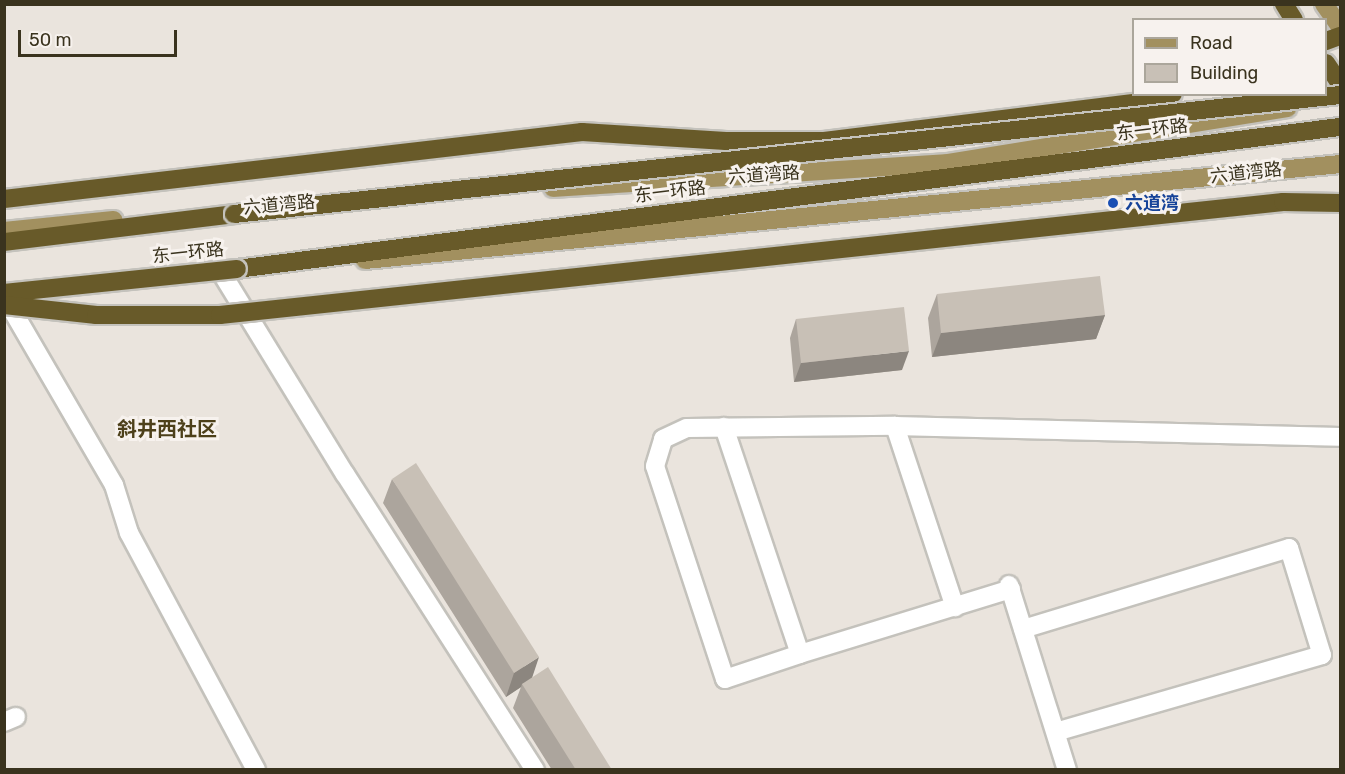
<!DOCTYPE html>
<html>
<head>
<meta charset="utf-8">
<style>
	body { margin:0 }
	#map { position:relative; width:1345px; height:774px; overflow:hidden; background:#eae4dd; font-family:Rubik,"Noto Sans SC",sans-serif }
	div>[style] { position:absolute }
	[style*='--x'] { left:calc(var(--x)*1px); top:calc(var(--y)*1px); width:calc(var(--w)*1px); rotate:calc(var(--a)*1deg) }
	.roads { filter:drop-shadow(2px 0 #c4c2bc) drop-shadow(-2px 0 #c4c2bc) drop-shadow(0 2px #c4c2bc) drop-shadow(0 -2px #c4c2bc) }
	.minor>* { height:18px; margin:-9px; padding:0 9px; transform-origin:9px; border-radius:9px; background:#fff }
	.major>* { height:18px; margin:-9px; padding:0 9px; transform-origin:9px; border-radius:9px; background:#a2905f }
	.highway>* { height:18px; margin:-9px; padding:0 9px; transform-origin:9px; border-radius:9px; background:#685a29 }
	.bridges { filter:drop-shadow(2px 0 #c4c2bc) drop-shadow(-2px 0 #c4c2bc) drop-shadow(0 2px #c4c2bc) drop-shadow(0 -2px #c4c2bc) }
	.highway-bridge>* { height:18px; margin:-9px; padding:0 9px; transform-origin:9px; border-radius:9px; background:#685a29 }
	.wall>* { inset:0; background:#aca59d }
	.shaded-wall>* { inset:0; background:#8c867f }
	.building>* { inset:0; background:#c8c0b6 }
	.dots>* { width:16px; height:16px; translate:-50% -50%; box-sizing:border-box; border:3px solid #f7f2ee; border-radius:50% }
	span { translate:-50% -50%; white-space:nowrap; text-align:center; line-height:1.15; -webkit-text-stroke:6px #f7f2ee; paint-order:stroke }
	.street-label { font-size:18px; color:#3a331e }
	.transit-label { font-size:18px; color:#164399; font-weight:700 }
	.left { translate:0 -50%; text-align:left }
	.neighbourhood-label { font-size:20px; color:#4d401a; font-weight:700 }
	.frame { position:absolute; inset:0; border:6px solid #3a331e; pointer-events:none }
	.legend { position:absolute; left:1132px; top:18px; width:195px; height:78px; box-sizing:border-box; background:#f7f2ee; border:2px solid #aba69b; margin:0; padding:8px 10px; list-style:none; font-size:18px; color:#3a331e }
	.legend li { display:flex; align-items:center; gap:12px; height:30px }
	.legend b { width:30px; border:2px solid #aba69b }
	.scale { position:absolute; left:18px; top:30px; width:159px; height:27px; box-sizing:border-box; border:3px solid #3a331e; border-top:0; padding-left:8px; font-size:18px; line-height:21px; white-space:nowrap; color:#3a331e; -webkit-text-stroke:4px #f7f2ee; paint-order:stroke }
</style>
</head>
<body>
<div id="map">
	<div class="roads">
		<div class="minor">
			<div style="--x:221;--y:272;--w:237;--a:58.5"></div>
			<div style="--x:345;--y:474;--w:352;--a:57.3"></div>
			<div style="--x:4;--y:296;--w:219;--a:59.8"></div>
			<div style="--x:114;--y:485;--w:50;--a:72.6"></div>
			<div style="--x:129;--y:533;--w:269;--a:61.8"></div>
			<div style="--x:895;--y:426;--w:191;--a:71.7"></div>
			<div style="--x:724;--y:427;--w:239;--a:71.5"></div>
			<div style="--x:1009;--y:585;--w:194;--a:72.6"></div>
			<div style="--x:1011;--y:589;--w:221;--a:162.9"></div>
			<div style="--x:800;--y:654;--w:79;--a:161.6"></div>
			<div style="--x:725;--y:679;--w:224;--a:-108.2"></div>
			<div style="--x:655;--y:466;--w:28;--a:-73"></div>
			<div style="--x:663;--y:439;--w:26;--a:-25"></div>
			<div style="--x:687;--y:428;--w:208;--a:-0.6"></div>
			<div style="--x:895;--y:426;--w:445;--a:1.4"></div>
			<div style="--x:1023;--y:629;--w:278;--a:-16.9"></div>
			<div style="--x:1289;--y:548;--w:112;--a:72.9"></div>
			<div style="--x:1322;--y:655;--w:277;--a:163.9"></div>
			<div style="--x:4;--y:722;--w:13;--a:-23"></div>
		</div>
		<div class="major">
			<div style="--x:1324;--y:4;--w:28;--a:55"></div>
			<div style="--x:553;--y:188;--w:396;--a:-3.6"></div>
			<div style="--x:948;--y:163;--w:344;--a:-9.2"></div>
			<div style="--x:4;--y:231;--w:110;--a:-5.8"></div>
			<div style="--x:365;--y:260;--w:980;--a:-5.62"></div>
		</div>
		<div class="highway">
			<div style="--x:1284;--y:4;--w:19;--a:58"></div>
			<div style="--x:1326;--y:41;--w:15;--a:-20"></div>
			<div style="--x:1326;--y:63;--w:25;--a:56"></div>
			<div style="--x:4;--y:199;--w:582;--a:-6.61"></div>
			<div style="--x:582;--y:132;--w:144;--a:3.6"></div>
			<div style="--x:726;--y:141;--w:98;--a:0"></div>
			<div style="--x:824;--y:141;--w:336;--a:-7"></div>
			<div style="--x:1157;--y:100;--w:17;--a:-21"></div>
			<div style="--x:4;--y:242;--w:232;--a:-6.9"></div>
			<div style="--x:237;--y:269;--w:1112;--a:-7.34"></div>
		</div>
	</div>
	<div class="bridges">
		<div class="highway-bridge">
			<div style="--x:234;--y:214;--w:1112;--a:-6.14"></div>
			<div style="--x:4;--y:293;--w:234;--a:-5.9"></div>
			<div style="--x:4;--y:305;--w:93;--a:6.2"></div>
			<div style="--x:96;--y:315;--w:124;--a:0"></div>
			<div style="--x:220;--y:315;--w:1069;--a:-6.07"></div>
			<div style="--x:1283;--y:202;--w:57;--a:1"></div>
		</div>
	</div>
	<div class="wall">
		<div style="clip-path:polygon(937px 294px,1105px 315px,1096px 339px,932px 357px,928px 318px)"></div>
		<div style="clip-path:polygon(796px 319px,902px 370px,794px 382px,790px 338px)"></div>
		<div style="clip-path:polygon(392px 479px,532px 678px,612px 770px,552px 770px,513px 708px,521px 687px,506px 697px,383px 503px)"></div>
	</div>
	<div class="shaded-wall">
		<div style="clip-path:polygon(1105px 315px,1096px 339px,932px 357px,941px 333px)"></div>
		<div style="clip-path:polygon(909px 351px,902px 370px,794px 382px,801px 363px)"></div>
		<div style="clip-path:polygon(539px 657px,531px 681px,522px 684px,521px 687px,506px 697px,514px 673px)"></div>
	</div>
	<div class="building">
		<div style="clip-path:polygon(1100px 276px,1105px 315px,941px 333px,937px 294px)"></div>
		<div style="clip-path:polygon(904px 307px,909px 351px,801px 363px,796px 319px)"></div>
		<div style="clip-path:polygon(416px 463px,539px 657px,514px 673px,392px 479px)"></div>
		<div style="clip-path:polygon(548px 667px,612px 770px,576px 770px,522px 684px)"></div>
	</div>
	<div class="dots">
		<div style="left:1113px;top:203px;background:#1a4fb4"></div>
	</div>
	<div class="street-label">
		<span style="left:1152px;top:130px;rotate:-7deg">东一环路</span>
		<span style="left:1246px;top:173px;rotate:-6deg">六道湾路</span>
		<span style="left:764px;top:175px;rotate:-4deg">六道湾路</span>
		<span style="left:670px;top:192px;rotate:-7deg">东一环路</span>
		<span style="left:279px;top:205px;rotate:-5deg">六道湾路</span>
		<span style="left:188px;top:253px;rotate:-6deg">东一环路</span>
	</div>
	<div class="transit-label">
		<span class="left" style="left:1125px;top:203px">六道湾</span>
	</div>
	<div class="neighbourhood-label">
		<span style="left:167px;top:429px">斜井西社区</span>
	</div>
	<div class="frame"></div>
	<ul class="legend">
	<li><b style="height:8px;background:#a2905f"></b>Road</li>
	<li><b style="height:16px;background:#c8c0b6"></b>Building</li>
	</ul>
	<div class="scale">50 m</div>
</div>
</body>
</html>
